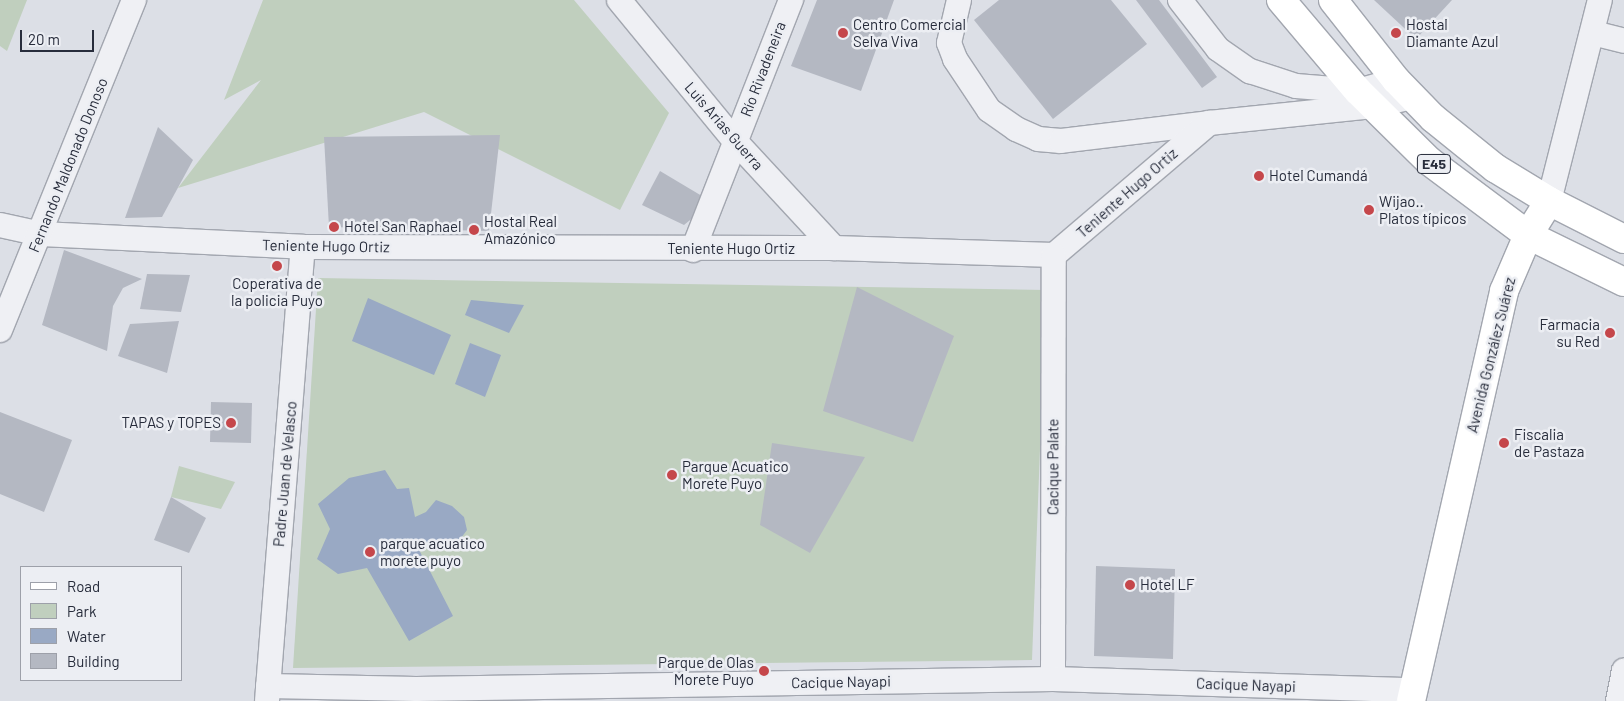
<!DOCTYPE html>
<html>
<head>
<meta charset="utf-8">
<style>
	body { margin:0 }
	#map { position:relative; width:1624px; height:701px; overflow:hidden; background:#dcdfe6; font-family:Barlow,sans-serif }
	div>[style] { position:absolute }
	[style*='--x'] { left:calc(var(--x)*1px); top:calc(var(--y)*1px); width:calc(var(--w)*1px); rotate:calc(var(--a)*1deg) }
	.green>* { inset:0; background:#c0cfbe }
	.water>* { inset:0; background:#99a9c4 }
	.building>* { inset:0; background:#b4b8c2 }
	.roads { filter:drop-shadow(1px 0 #a2a6af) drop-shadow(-1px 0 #a2a6af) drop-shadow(0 1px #a2a6af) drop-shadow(0 -1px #a2a6af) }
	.minor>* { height:24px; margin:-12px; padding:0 12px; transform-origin:12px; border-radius:12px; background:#eff0f4 }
	.major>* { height:28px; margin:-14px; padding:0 14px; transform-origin:14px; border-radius:14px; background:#fff }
	.highway>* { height:28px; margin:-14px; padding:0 14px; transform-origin:14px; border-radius:14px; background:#fff }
	.dots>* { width:14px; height:14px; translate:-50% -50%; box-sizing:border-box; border:2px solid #eceef3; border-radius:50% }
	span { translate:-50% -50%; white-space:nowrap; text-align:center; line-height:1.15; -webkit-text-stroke:5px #eceef3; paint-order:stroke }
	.shield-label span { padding:1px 4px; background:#eceef3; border:1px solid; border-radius:4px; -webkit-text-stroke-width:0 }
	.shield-label { font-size:14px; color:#272c3b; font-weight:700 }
	.poi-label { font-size:15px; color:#272c3b }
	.left { translate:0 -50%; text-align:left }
	.right { translate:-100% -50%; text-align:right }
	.street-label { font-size:15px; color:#272c3b }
	.legend { position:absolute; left:20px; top:566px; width:162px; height:115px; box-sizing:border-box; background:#eceef3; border:1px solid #9da0a9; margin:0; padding:6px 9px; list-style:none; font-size:15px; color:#272c3b }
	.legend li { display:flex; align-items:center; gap:10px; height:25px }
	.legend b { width:25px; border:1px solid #9da0a9 }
	.scale { position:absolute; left:20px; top:30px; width:74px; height:22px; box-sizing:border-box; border:2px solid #272c3b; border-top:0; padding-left:6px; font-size:15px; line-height:18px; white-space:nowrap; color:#272c3b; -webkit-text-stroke:4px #eceef3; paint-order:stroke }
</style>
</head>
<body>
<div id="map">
	<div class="green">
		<div style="clip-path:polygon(0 0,27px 0,7px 51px,0 46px)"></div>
		<div style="clip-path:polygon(263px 0,574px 0,669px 113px,620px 210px,424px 112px,178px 188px,261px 80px,224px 100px)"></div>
		<div style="clip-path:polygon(318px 278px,1046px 290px,1032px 660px,293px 668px)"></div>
		<div style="clip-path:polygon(179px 466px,235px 482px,221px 509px,171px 497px)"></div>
	</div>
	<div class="water">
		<div style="clip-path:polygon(368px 298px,451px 335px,434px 375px,352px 341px)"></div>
		<div style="clip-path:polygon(471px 300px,524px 305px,509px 333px,465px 315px)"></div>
		<div style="clip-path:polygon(470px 343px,501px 355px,485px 397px,455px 384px)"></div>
		<div style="clip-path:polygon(385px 470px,397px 489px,409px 488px,415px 517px,426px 512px,436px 500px,452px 506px,464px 517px,467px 530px,458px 542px,447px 546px,414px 540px,453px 616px,409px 641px,367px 568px,338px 574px,317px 559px,330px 529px,318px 504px,349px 478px)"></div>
	</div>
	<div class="building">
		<div style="clip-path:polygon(817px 0,894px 0,861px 91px,791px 66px)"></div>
		<div style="clip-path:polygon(999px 0,1111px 0,1147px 44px,1053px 119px,974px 20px)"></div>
		<div style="clip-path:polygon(1136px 0,1159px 0,1217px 77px,1202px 88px)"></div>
		<div style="clip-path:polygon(1374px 0,1452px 0,1416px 39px)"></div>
		<div style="clip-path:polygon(158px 127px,193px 160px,162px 217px,125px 218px)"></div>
		<div style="clip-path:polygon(500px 135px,489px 231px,329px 227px,324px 137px)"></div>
		<div style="clip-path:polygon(660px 171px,712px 202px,684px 225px,642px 205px)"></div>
		<div style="clip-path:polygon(64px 250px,142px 279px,123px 288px,113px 306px,107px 351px,42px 325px)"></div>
		<div style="clip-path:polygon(147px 274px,190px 275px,181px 312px,140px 309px)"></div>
		<div style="clip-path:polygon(857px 287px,954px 336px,913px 442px,823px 411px)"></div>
		<div style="clip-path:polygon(179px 321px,167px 373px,118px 356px,130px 324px)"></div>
		<div style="clip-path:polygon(211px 402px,252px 403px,251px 443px,210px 442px)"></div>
		<div style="clip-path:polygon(0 412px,72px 440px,44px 512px,0 494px)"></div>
		<div style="clip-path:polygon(772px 443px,865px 457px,810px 553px,760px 525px)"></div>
		<div style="clip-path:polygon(171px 497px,206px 518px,189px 553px,154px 540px)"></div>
		<div style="clip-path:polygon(1096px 566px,1175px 569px,1173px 659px,1094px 656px)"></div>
	</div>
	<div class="roads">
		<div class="minor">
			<div style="--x:619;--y:0;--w:183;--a:50.6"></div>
			<div style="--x:735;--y:141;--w:146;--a:47.2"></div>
			<div style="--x:959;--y:0;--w:44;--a:103.1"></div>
			<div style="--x:949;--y:43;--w:17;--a:69"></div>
			<div style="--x:955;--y:59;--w:61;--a:56.3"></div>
			<div style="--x:989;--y:110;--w:33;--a:35"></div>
			<div style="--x:1016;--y:129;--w:24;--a:24"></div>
			<div style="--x:1038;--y:139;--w:23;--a:5"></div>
			<div style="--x:1061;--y:141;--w:149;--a:-6.9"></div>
			<div style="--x:1180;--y:0;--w:62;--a:52.2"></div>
			<div style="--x:1218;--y:49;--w:39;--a:35"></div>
			<div style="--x:1250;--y:71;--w:48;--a:18.1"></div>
			<div style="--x:1296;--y:86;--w:62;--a:4.6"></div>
			<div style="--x:1358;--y:91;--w:40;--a:-16"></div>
			<div style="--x:1593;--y:33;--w:32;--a:14"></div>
			<div style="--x:1549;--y:201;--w:207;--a:-75.8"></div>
			<div style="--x:0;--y:225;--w:42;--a:12.4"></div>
			<div style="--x:41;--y:234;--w:262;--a:2.8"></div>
			<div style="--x:303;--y:247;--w:531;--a:0.11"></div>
			<div style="--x:834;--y:248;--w:220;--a:1.8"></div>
			<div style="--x:1054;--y:255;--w:204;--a:-40.4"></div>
			<div style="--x:1209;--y:123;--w:165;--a:-5.9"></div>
			<div style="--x:1373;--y:106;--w:40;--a:-13"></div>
			<div style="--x:693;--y:250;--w:269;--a:-68.6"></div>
			<div style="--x:0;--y:330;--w:356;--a:-67.9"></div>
			<div style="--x:1053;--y:679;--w:424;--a:-89.9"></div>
			<div style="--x:268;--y:686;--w:148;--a:1.2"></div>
			<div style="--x:416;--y:689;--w:637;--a:-0.9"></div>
			<div style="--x:1053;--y:679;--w:360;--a:1.8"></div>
			<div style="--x:267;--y:701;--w:455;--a:-85.5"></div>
			<div style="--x:1618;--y:701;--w:31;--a:-79"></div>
		</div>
		<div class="major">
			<div style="--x:1411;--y:701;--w:420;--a:-77.2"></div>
			<div style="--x:1504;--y:291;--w:61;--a:-66.8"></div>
			<div style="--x:1528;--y:235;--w:40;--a:-58"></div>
		</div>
		<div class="highway">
			<div style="--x:1281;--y:0;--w:119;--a:49.8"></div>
			<div style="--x:1358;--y:91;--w:100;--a:44.6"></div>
			<div style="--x:1429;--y:161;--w:124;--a:36.8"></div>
			<div style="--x:1528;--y:235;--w:107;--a:26.1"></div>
			<div style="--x:1333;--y:0;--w:102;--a:51.8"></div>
			<div style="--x:1396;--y:80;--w:53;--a:45.8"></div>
			<div style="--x:1433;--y:118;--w:80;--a:38.9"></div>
			<div style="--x:1495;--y:168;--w:63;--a:31.4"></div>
			<div style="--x:1549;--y:201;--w:84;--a:26.9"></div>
		</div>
	</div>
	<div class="dots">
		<div style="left:843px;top:33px;background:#c5474b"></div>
		<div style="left:1396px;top:33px;background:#c5474b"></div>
		<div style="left:1259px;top:176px;background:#c5474b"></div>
		<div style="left:1369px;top:210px;background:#c5474b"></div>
		<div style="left:334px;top:227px;background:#c5474b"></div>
		<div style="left:474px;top:230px;background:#c5474b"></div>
		<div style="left:277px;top:266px;background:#c5474b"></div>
		<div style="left:1610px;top:333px;background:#c5474b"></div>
		<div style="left:231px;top:423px;background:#c5474b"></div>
		<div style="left:1504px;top:443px;background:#c5474b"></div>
		<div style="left:672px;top:475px;background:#c5474b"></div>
		<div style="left:370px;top:552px;background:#c5474b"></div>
		<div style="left:1130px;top:585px;background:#c5474b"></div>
		<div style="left:764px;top:671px;background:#c5474b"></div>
	</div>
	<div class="shield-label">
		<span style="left:1434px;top:164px">E45</span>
	</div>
	<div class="poi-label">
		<span class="left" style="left:853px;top:33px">Centro Comercial<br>Selva Viva</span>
		<span class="left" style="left:1406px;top:33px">Hostal<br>Diamante Azul</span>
		<span class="left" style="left:1269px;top:176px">Hotel Cumandá</span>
		<span class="left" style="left:1379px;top:210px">Wijao..<br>Platos típicos</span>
		<span class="left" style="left:484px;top:230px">Hostal Real<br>Amazónico</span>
		<span class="left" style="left:344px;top:227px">Hotel San Raphael</span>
		<span style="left:277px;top:292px">Coperativa de<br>la policia Puyo</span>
		<span class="right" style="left:1600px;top:333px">Farmacia<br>su Red</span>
		<span class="right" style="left:221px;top:423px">TAPAS y TOPES</span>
		<span class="left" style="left:1514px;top:443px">Fiscalia<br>de Pastaza</span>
		<span class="left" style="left:682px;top:475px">Parque Acuatico<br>Morete Puyo</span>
		<span class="left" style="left:380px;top:552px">parque acuatico<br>morete puyo</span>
		<span class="left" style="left:1140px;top:585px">Hotel LF</span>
		<span class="right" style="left:754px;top:671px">Parque de Olas<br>Morete Puyo</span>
	</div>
	<div class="street-label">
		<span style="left:763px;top:69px;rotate:-69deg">Río Rivadeneira</span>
		<span style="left:724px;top:126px;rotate:49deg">Luis Arias Guerra</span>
		<span style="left:68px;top:165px;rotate:-68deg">Fernando Maldonado Donoso</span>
		<span style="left:1127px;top:193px;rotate:-41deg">Teniente Hugo Ortiz</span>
		<span style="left:326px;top:246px;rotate:1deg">Teniente Hugo Ortiz</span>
		<span style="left:731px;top:249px">Teniente Hugo Ortiz</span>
		<span style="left:1491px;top:355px;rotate:-76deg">Avenida González Suárez</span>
		<span style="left:1053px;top:467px;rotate:-90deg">Cacique Palate</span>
		<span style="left:285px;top:474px;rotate:-85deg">Padre Juan de Velasco</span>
		<span style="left:841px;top:682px;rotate:-1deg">Cacique Nayapi</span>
		<span style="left:1246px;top:685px;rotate:2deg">Cacique Nayapi</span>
	</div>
	<ul class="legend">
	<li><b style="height:6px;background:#fff"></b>Road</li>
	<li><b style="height:14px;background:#c0cfbe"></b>Park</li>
	<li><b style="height:14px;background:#99a9c4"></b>Water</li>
	<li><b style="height:14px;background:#b4b8c2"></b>Building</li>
	</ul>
	<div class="scale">20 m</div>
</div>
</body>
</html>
